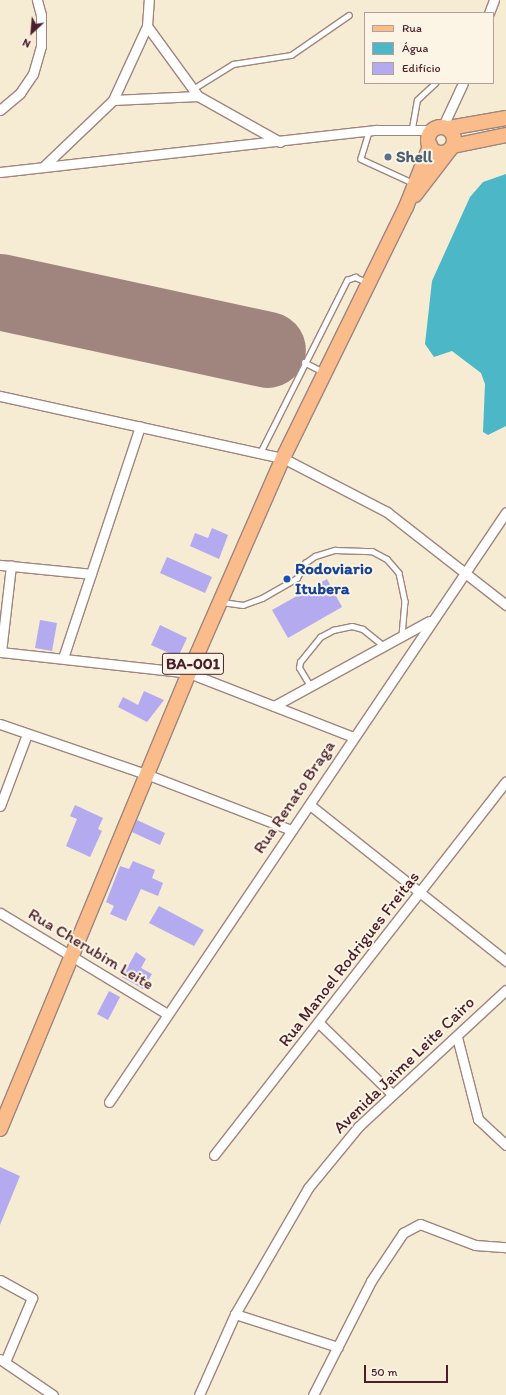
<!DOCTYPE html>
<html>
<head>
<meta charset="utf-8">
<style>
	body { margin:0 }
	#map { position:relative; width:506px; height:1395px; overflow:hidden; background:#f6ebd3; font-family:Itim,sans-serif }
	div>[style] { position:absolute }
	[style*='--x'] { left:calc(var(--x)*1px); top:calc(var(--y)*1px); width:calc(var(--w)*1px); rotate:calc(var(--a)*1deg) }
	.water>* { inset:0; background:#4bb7c7 }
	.runway>* { height:76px; margin:-38px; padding:0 38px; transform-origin:38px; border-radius:38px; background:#a0857f }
	.building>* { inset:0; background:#b4aaf0 }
	.roads { filter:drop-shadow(1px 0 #a0857f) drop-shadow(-1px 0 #a0857f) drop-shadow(0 1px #a0857f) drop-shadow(0 -1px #a0857f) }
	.service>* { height:4.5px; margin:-2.25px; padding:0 2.25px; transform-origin:2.25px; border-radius:2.25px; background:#fff }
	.minor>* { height:9px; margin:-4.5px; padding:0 4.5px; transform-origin:4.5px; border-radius:4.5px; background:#fff }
	.primary>* { height:14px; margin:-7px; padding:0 7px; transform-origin:7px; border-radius:7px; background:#fabc8b }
	.primary>.ring { margin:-7px; padding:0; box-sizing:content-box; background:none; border:14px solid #fabc8b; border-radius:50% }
	.dots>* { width:11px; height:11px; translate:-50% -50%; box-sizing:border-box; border:2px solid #fcf5e5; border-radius:50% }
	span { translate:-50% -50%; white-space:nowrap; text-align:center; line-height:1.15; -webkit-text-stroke:4px #fcf5e5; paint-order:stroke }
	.shield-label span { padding:1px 3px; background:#fcf5e5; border:1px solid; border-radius:3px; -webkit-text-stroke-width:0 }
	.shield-label { font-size:16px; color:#4a1f2b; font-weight:700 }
	.service-label { font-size:17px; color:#4e5e75; font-weight:700 }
	.left { translate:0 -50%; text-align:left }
	.transit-label { font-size:17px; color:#164399; font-weight:700 }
	.street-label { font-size:17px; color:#4a1f2b }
	.legend { position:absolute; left:364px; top:12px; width:130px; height:72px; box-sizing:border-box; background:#fcf5e5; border:1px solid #b59f9b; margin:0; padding:5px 7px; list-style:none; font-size:12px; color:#4a1f2b }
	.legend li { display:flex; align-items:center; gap:8px; height:20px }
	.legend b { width:20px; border:1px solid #b59f9b }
	.north { position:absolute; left:12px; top:12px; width:40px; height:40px; -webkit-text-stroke:3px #fcf5e5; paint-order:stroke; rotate:206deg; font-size:11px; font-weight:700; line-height:16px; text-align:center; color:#4a1f2b }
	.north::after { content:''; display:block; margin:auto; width:14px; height:18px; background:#4a1f2b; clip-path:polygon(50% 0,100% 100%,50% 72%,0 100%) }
	.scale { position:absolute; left:364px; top:1365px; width:84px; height:18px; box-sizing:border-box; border:2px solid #4a1f2b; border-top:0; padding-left:5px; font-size:12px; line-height:14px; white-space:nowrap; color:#4a1f2b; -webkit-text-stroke:3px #fcf5e5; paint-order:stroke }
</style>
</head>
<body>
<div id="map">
	<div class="water">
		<div style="clip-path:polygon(506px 174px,506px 426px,488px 435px,483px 432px,485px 384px,481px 373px,452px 351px,434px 357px,425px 344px,432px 281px,470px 197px,483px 182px)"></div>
	</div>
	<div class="runway">
		<div style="--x:0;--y:292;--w:274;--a:12.2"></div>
	</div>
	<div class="building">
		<div style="clip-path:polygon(212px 528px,228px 535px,219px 559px,190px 546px,195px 533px,208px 538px)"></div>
		<div style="clip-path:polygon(167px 557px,212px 577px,205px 593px,160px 573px)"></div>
		<div style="clip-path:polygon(327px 579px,342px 607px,288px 638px,272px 610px)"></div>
		<div style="clip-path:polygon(40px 620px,57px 623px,52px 651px,35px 648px)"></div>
		<div style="clip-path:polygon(160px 625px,187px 638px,178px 657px,151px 645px)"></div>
		<div style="clip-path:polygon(144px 691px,164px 700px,147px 722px,118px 707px,123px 697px,138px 705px)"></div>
		<div style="clip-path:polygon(75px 805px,103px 818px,98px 829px,102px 831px,90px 857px,66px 846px,77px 819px,70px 816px)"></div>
		<div style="clip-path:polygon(137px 820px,165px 833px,160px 845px,132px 832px)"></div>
		<div style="clip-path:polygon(133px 861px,155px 870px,152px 878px,163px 883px,158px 896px,141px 889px,126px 921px,110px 914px,114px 906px,106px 902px,120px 866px,129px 869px)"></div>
		<div style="clip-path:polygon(159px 906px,204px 930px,194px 946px,149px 923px)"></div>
		<div style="clip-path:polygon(136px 952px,146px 959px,141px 968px,152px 974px,143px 989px,122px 977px)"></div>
		<div style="clip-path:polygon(109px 991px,120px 997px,108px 1020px,97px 1014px)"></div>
		<div style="clip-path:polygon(0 1167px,20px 1176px,0 1225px)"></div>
	</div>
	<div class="roads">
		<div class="service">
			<div style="--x:193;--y:89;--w:47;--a:-32"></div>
			<div style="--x:233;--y:64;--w:59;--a:-8.8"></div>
			<div style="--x:291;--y:55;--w:70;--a:-34.6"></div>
			<div style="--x:412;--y:128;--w:28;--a:-80"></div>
			<div style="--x:417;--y:100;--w:25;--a:-43"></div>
			<div style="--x:369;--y:132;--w:28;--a:107"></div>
			<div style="--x:361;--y:159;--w:57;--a:24.8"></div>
			<div style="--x:304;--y:362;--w:22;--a:27"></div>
			<div style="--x:260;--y:453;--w:194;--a:-63.3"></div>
			<div style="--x:347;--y:280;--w:9;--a:-21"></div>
			<div style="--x:355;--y:277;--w:13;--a:23"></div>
			<div style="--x:222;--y:602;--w:21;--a:8"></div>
			<div style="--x:243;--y:605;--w:20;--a:-20"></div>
			<div style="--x:262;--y:598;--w:40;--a:-29.7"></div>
			<div style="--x:297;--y:578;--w:17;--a:-62"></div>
			<div style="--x:305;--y:563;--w:12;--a:-35"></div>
			<div style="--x:315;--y:556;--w:21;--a:-17"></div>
			<div style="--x:335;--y:550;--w:37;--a:2"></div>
			<div style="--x:372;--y:551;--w:17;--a:28"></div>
			<div style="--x:387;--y:559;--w:18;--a:49"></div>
			<div style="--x:399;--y:573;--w:29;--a:78"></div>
			<div style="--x:405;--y:601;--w:35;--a:95"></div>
			<div style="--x:310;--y:686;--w:21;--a:-121"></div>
			<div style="--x:299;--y:668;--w:6;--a:-81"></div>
			<div style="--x:300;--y:662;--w:32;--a:-51"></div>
			<div style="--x:320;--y:637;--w:15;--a:-28"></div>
			<div style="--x:333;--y:630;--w:19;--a:-12"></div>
			<div style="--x:352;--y:626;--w:11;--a:15"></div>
			<div style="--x:363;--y:629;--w:27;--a:39"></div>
		</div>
		<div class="minor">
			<div style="--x:489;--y:13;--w:14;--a:-69"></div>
			<div style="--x:147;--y:26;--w:87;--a:53.9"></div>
			<div style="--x:198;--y:96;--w:94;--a:29.3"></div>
			<div style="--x:113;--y:100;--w:85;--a:-2.7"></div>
			<div style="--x:0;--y:110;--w:26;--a:-40"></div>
			<div style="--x:20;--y:93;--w:23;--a:-56"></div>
			<div style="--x:33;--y:74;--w:29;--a:-74"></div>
			<div style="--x:41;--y:46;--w:31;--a:-90"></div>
			<div style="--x:41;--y:15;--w:16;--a:-105"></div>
			<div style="--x:443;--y:126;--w:47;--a:-65.1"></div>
			<div style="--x:43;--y:167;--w:97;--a:-43.7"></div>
			<div style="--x:113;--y:100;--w:81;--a:-65.3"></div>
			<div style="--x:147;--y:26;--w:26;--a:-86"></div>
			<div style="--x:0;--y:172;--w:378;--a:-6.4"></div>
			<div style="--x:376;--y:130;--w:56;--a:0"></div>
			<div style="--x:0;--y:396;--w:290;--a:12.4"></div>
			<div style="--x:283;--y:458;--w:117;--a:27.4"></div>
			<div style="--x:387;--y:512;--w:151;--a:38"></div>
			<div style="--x:0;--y:565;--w:91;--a:5.6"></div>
			<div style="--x:0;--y:652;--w:190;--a:6.3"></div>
			<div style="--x:189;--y:673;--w:176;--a:21.3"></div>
			<div style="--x:1;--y:652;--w:87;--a:-83.4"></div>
			<div style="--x:63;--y:658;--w:244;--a:-71.6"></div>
			<div style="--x:274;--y:706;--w:177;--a:-28.7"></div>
			<div style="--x:0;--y:724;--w:154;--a:18.9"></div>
			<div style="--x:146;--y:774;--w:155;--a:21.1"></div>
			<div style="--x:310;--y:805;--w:251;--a:38.5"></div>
			<div style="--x:0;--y:806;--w:77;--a:-69.4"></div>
			<div style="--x:0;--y:913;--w:194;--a:31.1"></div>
			<div style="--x:319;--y:1023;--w:102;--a:44.2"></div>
			<div style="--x:457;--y:1037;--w:85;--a:75.6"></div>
			<div style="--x:478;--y:1119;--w:38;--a:43"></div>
			<div style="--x:109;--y:1102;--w:711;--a:-56.06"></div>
			<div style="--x:214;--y:1155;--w:474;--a:-52"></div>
			<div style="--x:0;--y:1280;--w:37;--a:29"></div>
			<div style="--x:32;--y:1298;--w:69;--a:112.9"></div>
			<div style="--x:235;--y:1314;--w:108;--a:17.8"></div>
			<div style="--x:0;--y:1359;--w:64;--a:34.2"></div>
			<div style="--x:199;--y:1395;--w:89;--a:-66"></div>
			<div style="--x:235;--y:1314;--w:146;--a:-59.9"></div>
			<div style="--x:308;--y:1188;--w:80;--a:-50.6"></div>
			<div style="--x:359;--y:1126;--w:200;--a:-42.8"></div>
			<div style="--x:313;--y:1395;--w:128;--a:-63"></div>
			<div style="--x:371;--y:1281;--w:58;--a:-56.3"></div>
			<div style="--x:403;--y:1233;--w:19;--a:-28"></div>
			<div style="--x:420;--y:1224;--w:59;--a:20.9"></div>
			<div style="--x:475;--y:1245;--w:31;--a:4"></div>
		</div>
		<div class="primary">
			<div class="ring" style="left:428px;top:127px;width:12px;height:12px"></div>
			<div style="--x:449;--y:128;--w:58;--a:-10"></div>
			<div style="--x:453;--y:146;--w:54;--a:-11.7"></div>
			<div style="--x:415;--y:195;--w:54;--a:-52.5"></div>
			<div style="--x:0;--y:1129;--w:494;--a:-67.5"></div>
			<div style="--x:189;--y:673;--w:235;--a:-66.4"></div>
			<div style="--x:283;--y:458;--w:280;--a:-63.9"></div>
			<div style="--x:406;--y:207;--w:66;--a:-68.5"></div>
		</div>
	</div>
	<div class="dots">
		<div style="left:388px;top:157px;background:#5c6f8a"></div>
		<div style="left:287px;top:579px;background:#1a4fb4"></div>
	</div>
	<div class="shield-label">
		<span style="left:193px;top:664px">BA-001</span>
	</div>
	<div class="service-label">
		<span class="left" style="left:396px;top:157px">Shell</span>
	</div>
	<div class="transit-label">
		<span class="left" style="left:295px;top:579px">Rodoviario<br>Itubera</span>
	</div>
	<div class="street-label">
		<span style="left:294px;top:797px;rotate:-56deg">Rua Renato Braga</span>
		<span style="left:91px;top:949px;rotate:31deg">Rua Cherubim Leite</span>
		<span style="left:349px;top:959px;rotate:-52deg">Rua Manoel Rodrigues Freitas</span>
		<span style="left:404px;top:1065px;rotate:-44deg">Avenida Jaime Leite Cairo</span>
	</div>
	<ul class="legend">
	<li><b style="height:5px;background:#fabc8b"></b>Rua</li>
	<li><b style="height:11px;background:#4bb7c7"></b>Água</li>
	<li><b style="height:11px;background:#b4aaf0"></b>Edifício</li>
	</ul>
	<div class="north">N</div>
	<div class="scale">50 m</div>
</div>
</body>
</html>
